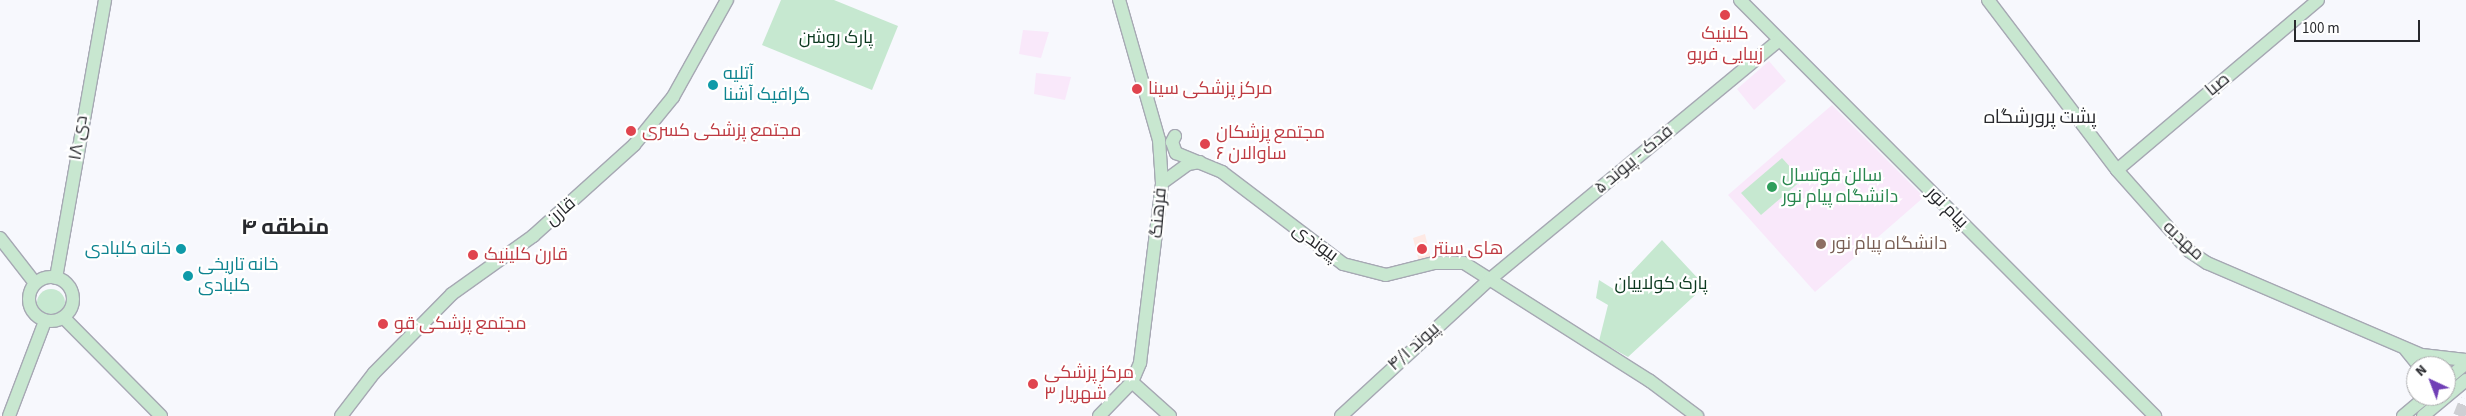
<!DOCTYPE html>
<html>
<head>
<meta charset="utf-8">
<style>
	body { margin:0 }
	#map { position:relative; width:2466px; height:416px; overflow:hidden; background:#f7f8fd; font-family:"Source Sans 3",Cairo,sans-serif }
	div>[style] { position:absolute }
	[style*='--x'] { left:calc(var(--x)*1px); top:calc(var(--y)*1px); width:calc(var(--w)*1px); rotate:calc(var(--a)*1deg) }
	.education>* { inset:0; background:#f9e8fa }
	.medical>* { inset:0; background:#fee9e4 }
	.green>* { inset:0; background:#c6e8d0 }
	.round { border-radius:50% }
	.secondary-tunnel>* { height:12px; margin-top:-6px; transform-origin:0; background:repeating-linear-gradient(90deg,#cecfd3 0 12px,transparent 0 18px) }
	.roads { filter:drop-shadow(1px 0 #a6a8b3) drop-shadow(-1px 0 #a6a8b3) drop-shadow(0 1px #a6a8b3) drop-shadow(0 -1px #a6a8b3) }
	.secondary>* { height:12px; margin:-6px; padding:0 6px; transform-origin:6px; border-radius:6px; background:#c8e7d0 }
	.secondary>.ring { margin:-6px; padding:0; box-sizing:content-box; background:none; border:12px solid #c8e7d0; border-radius:50% }
	.dots>* { width:14px; height:14px; translate:-50% -50%; box-sizing:border-box; border:2px solid #fff; border-radius:50% }
	span { translate:-50% -50%; white-space:nowrap; text-align:center; line-height:1.15; -webkit-text-stroke:4.5px #fff; paint-order:stroke }
	.health-label { font-size:18px; color:#be3a42 }
	.left { translate:0 -50%; text-align:left }
	.park-label { font-size:18px; color:#0b391f }
	.culture-label { font-size:18px; color:#0d838f }
	.right { translate:-100% -50%; text-align:right }
	.street-label { font-size:18px; color:#28292d }
	.leisure-label { font-size:18px; color:#27864d }
	.education-label { font-size:18px; color:#785e54 }
	.neighbourhood-label { font-size:19px; color:#28292d }
	.district-label { font-size:22px; color:#28292d; font-weight:700 }
	.north { position:absolute; left:2406px; top:356px; width:50px; height:50px; box-sizing:border-box; background:#fff; border:1px solid #a9a9ab; border-radius:50%; rotate:317deg; font-size:14px; font-weight:700; line-height:20px; text-align:center; color:#28292d }
	.north::after { content:''; display:block; margin:auto; width:18px; height:22px; background:#703fb6; clip-path:polygon(50% 0,100% 100%,50% 72%,0 100%) }
	.scale { position:absolute; left:2294px; top:20px; width:126px; height:22px; box-sizing:border-box; border:2px solid #28292d; border-top:0; padding-left:6px; font-size:15px; line-height:18px; white-space:nowrap; color:#28292d; -webkit-text-stroke:4px #fff; paint-order:stroke }
</style>
</head>
<body>
<div id="map">
	<div class="education">
		<div style="clip-path:polygon(1023px 30px,1049px 32px,1041px 58px,1019px 54px)"></div>
		<div style="clip-path:polygon(1769px 61px,1786px 81px,1754px 110px,1737px 89px)"></div>
		<div style="clip-path:polygon(1036px 73px,1071px 77px,1065px 100px,1034px 94px)"></div>
		<div style="clip-path:polygon(1832px 105px,1924px 197px,1815px 292px,1728px 195px)"></div>
	</div>
	<div class="medical">
		<div style="clip-path:polygon(1425px 234px,1431px 259px,1419px 262px,1413px 238px)"></div>
	</div>
	<div class="green">
		<div style="clip-path:polygon(781px 0,834px 0,898px 26px,872px 90px,762px 45px)"></div>
		<div style="clip-path:polygon(1782px 158px,1802px 180px,1761px 215px,1741px 193px)"></div>
		<div style="clip-path:polygon(1662px 240px,1705px 286px,1628px 357px,1599px 341px,1608px 305px,1596px 298px,1599px 280px,1615px 290px)"></div>
		<div class="round" style="left:37px;top:289px;width:28px;height:28px"></div>
	</div>
	<div class="secondary-tunnel">
		<div style="--x:2459;--y:416;--w:18;--a:-68"></div>
	</div>
	<div class="roads">
		<div class="secondary">
			<div style="--x:1740;--y:0;--w:588;--a:45.07"></div>
			<div style="--x:1988;--y:0;--w:213;--a:52.8"></div>
			<div style="--x:2117;--y:170;--w:108;--a:48.4"></div>
			<div style="--x:2189;--y:251;--w:22;--a:34"></div>
			<div style="--x:2207;--y:263;--w:234;--a:23.2"></div>
			<div style="--x:2422;--y:355;--w:44;--a:6.5"></div>
			<div style="--x:1175;--y:136;--w:7;--a:117"></div>
			<div style="--x:1172;--y:142;--w:12;--a:70"></div>
			<div style="--x:1176;--y:153;--w:50;--a:22.4"></div>
			<div style="--x:1222;--y:172;--w:152;--a:37.2"></div>
			<div style="--x:1343;--y:264;--w:44;--a:14.3"></div>
			<div style="--x:1386;--y:275;--w:49;--a:-14"></div>
			<div style="--x:1434;--y:263;--w:30;--a:0"></div>
			<div style="--x:1464;--y:263;--w:220;--a:32.4"></div>
			<div style="--x:1650;--y:381;--w:59;--a:36.7"></div>
			<div style="--x:2117;--y:170;--w:263;--a:-40.2"></div>
			<div style="--x:1162;--y:183;--w:32;--a:-36"></div>
			<div style="--x:1188;--y:164;--w:12;--a:-9"></div>
			<div style="--x:0;--y:238;--w:57;--a:52.1"></div>
			<div class="ring" style="left:29px;top:277px;width:32px;height:32px"></div>
			<div style="--x:56;--y:278;--w:282;--a:-80"></div>
			<div style="--x:64;--y:318;--w:138;--a:45.3"></div>
			<div style="--x:2406;--y:350;--w:21;--a:51"></div>
			<div style="--x:2446;--y:380;--w:26;--a:-40"></div>
			<div style="--x:1132;--y:382;--w:51;--a:41.8"></div>
			<div style="--x:9;--y:416;--w:102;--a:-69.2"></div>
			<div style="--x:341;--y:416;--w:54;--a:-52.5"></div>
			<div style="--x:374;--y:373;--w:111;--a:-45.4"></div>
			<div style="--x:452;--y:294;--w:100;--a:-35.6"></div>
			<div style="--x:533;--y:236;--w:136;--a:-42"></div>
			<div style="--x:634;--y:145;--w:62;--a:-50.9"></div>
			<div style="--x:673;--y:97;--w:111;--a:-60.9"></div>
			<div style="--x:1099;--y:416;--w:47;--a:-45.9"></div>
			<div style="--x:1132;--y:382;--w:21;--a:-67"></div>
			<div style="--x:1140;--y:363;--w:181;--a:-83"></div>
			<div style="--x:1162;--y:183;--w:43;--a:-94"></div>
			<div style="--x:1159;--y:140;--w:146;--a:-105.9"></div>
			<div style="--x:1341;--y:416;--w:201;--a:-42.6"></div>
			<div style="--x:1489;--y:280;--w:376;--a:-39.6"></div>
			<div style="--x:2403;--y:416;--w:31;--a:-40"></div>
			<div style="--x:2423;--y:416;--w:56;--a:-39.9"></div>
		</div>
	</div>
	<div class="dots">
		<div style="left:1725px;top:15px;background:#e0444e"></div>
		<div style="left:713px;top:85px;background:#0f9aa8"></div>
		<div style="left:1137px;top:89px;background:#e0444e"></div>
		<div style="left:631px;top:131px;background:#e0444e"></div>
		<div style="left:1205px;top:144px;background:#e0444e"></div>
		<div style="left:1772px;top:187px;background:#2e9e5b"></div>
		<div style="left:1821px;top:244px;background:#8d6e63"></div>
		<div style="left:181px;top:249px;background:#0f9aa8"></div>
		<div style="left:1422px;top:249px;background:#e0444e"></div>
		<div style="left:473px;top:255px;background:#e0444e"></div>
		<div style="left:188px;top:276px;background:#0f9aa8"></div>
		<div style="left:383px;top:324px;background:#e0444e"></div>
		<div style="left:1033px;top:384px;background:#e0444e"></div>
	</div>
	<div class="health-label">
		<span style="left:1725px;top:45px">کلینیک<br>زیبایی فریو</span>
		<span class="left" style="left:1148px;top:89px">مرکز پزشکی سینا</span>
		<span class="left" style="left:642px;top:131px">مجتمع پزشکی کسری</span>
		<span class="left" style="left:1216px;top:144px">مجتمع پزشکان<br>ساوالان ۶</span>
		<span class="left" style="left:1433px;top:249px">های سنتر</span>
		<span class="left" style="left:484px;top:255px">قارن کلینیک</span>
		<span class="left" style="left:394px;top:324px">مجتمع پزشکی قو</span>
		<span class="left" style="left:1044px;top:384px">مرکز پزشکی<br>شهریار ۳</span>
	</div>
	<div class="park-label">
		<span style="left:836px;top:38px">پارک روشن</span>
		<span style="left:1661px;top:284px">پارک کولاییان</span>
	</div>
	<div class="culture-label">
		<span class="left" style="left:723px;top:85px">آتلیه<br>گرافیک آشنا</span>
		<span class="right" style="left:171px;top:249px">خانه کلبادی</span>
		<span class="left" style="left:198px;top:276px">خانه تاریخی<br>کلبادی</span>
	</div>
	<div class="street-label">
		<span style="left:2218px;top:85px;rotate:-40deg">صبا</span>
		<span style="left:79px;top:138px;rotate:-81deg">۱۸ دی</span>
		<span style="left:1634px;top:160px;rotate:-40deg">فدک - پیوند ۵</span>
		<span style="left:1947px;top:208px;rotate:45deg">پیام نور</span>
		<span style="left:561px;top:212px;rotate:-41deg">قارن</span>
		<span style="left:1159px;top:213px;rotate:-85deg">فرهنگ</span>
		<span style="left:2183px;top:241px;rotate:43deg">مهدیه</span>
		<span style="left:1315px;top:243px;rotate:36deg">پیوندی</span>
		<span style="left:1414px;top:347px;rotate:-42deg">پیوند ۴/۱</span>
	</div>
	<div class="leisure-label">
		<span class="left" style="left:1782px;top:187px">سالن فوتسال<br>دانشگاه پیام نور</span>
	</div>
	<div class="education-label">
		<span class="left" style="left:1831px;top:244px">دانشگاه پیام نور</span>
	</div>
	<div class="neighbourhood-label">
		<span style="left:2040px;top:118px">پشت پرورشگاه</span>
	</div>
	<div class="district-label">
		<span style="left:285px;top:228px">منطقه ۴</span>
	</div>
	<div class="north">N</div>
	<div class="scale">100 m</div>
</div>
</body>
</html>
